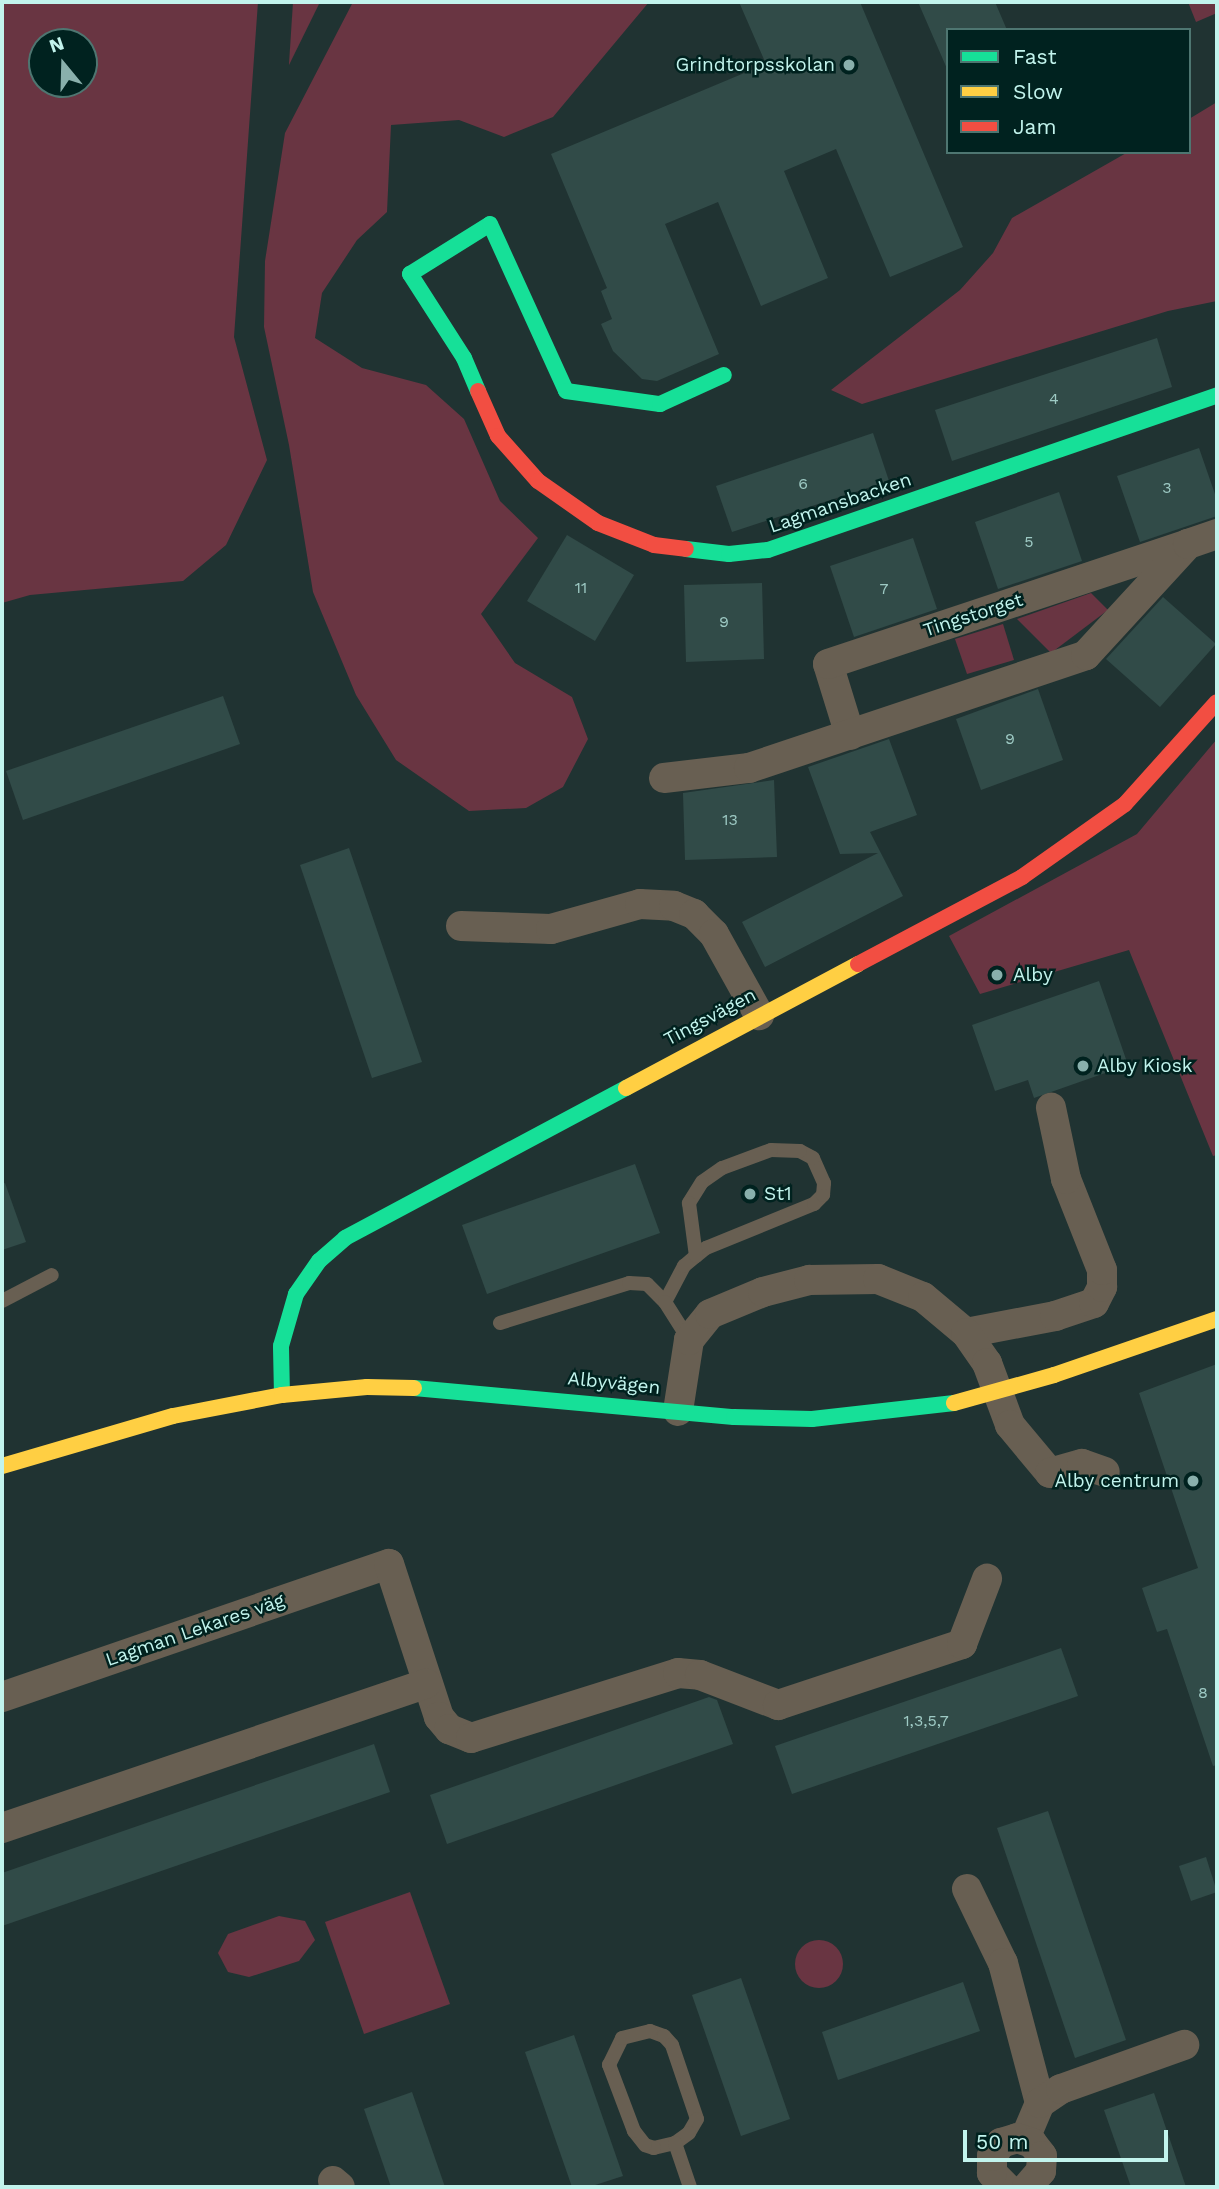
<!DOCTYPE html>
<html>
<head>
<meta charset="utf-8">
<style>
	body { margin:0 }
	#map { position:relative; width:1219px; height:2189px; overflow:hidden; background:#203332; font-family:"Work Sans",sans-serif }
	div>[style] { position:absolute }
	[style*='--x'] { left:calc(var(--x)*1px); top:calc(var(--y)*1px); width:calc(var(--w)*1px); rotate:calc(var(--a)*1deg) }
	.green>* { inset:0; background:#693542 }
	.round { border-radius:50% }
	.building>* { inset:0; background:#314b48 }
	.lane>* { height:14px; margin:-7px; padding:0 7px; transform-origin:7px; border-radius:7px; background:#685f52 }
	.street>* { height:30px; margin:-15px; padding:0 15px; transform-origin:15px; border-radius:15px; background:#685f52 }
	.fast>* { height:16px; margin:-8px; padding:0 8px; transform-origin:8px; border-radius:8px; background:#16e098 }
	.slow>* { height:16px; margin:-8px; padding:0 8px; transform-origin:8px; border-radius:8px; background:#ffcf43 }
	.jam>* { height:16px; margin:-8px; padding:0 8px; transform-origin:8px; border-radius:8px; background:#f24e42 }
	.slow-bridge>* { height:16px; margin:-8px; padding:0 8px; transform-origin:8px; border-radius:8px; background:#ffcf43 }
	.dots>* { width:19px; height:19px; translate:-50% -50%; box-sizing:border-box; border:4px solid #00221f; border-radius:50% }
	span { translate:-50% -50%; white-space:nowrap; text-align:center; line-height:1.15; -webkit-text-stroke:5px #00221f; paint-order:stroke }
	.number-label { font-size:16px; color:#9ecac4 }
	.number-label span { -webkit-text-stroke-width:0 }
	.poi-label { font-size:19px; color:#c2f4ed }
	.right { translate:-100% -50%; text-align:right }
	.left { translate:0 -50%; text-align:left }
	.street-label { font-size:19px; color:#c2f4ed }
	.frame { position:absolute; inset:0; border:4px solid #c2f4ed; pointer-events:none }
	.legend { position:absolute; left:946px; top:28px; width:245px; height:126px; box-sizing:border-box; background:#00221f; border:2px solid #4e7671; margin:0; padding:9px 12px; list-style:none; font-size:21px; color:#c2f4ed }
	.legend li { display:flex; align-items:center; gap:14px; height:35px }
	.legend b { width:35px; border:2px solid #4e7671 }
	.north { position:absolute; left:28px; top:28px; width:70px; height:70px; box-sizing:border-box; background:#00221f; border:2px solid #4e7671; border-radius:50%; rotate:341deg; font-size:19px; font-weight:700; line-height:28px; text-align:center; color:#c2f4ed }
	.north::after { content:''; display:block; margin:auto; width:24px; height:32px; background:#89b0ac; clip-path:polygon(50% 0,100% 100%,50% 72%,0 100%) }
	.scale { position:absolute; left:963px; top:2130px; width:205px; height:32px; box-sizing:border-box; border:4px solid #c2f4ed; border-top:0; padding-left:9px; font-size:21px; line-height:24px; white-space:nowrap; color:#c2f4ed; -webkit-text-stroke:5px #00221f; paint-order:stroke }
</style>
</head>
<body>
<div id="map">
	<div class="green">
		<div style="clip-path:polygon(evenodd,2px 2px,258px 2px,234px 337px,267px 460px,226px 545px,183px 581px,30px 595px,2px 603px,2px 2px,84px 42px,84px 84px,42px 84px,42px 42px,84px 42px)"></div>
		<div style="clip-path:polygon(293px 2px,320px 2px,289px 65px,289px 64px)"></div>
		<div style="clip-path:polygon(353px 2px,649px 2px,553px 117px,504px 137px,459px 120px,391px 125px,387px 212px,357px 240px,322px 293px,315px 338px,362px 368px,426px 385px,464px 419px,500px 501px,538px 538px,481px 614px,515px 663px,572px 697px,588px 739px,563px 787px,526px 808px,469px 811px,396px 760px,356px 695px,313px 592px,289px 445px,264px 327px,265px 261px,285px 133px)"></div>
		<div style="clip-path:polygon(1188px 2px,1217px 2px,1217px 13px,1196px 22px)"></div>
		<div style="clip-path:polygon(1217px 102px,1217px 301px,1168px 311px,862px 404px,831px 390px,960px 290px,993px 253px,1012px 218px,1128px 152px,1189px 152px,1189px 119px)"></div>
		<div style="clip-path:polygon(1091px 593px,1108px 610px,1051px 653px,1017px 619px)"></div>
		<div style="clip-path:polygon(1003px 624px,1014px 660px,967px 674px,955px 639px)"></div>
		<div style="clip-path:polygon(1217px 739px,1217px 1155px,1213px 1156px,1129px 950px,980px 994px,949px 936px,1137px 834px)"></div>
		<div style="clip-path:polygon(410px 1892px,450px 2004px,364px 2034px,325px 1922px)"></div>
		<div style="clip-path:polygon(279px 1916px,305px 1921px,315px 1940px,299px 1961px,249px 1977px,228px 1972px,218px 1953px,228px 1934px)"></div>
		<div class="round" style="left:795px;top:1940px;width:48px;height:48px"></div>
	</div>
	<div class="building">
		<div style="clip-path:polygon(739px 2px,860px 2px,963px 247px,890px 277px,836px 149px,784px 171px,828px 278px,761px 306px,718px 202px,665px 224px,719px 354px,657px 381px,642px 379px,613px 351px,601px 324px,612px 319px,601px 291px,607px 288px,551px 154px,766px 64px)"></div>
		<div style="clip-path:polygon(918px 2px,995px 2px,1007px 30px,948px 30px,948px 71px)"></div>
		<div style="clip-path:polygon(1157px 338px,1172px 387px,952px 461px,935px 410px)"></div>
		<div style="clip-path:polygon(873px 433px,889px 481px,732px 532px,716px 486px)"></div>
		<div style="clip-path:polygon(1199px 448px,1217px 500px,1217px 516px,1140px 542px,1117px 476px)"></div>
		<div style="clip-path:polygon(1059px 492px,1082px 561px,998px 589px,975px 522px)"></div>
		<div style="clip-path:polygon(567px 535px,634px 575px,595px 641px,527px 601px)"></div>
		<div style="clip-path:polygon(913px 538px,937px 609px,854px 637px,830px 566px)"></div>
		<div style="clip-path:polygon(762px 583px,764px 659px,686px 662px,684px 585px)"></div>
		<div style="clip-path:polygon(1163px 597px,1216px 644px,1160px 707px,1106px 659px)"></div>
		<div style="clip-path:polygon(1038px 689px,1063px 760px,981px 790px,956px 719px)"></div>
		<div style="clip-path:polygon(223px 696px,240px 744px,23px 820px,6px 771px)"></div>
		<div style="clip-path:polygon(889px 739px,917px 815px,870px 832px,903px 896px,765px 967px,742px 922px,878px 853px,840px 854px,808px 767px)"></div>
		<div style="clip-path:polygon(774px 780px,777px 857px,685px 860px,683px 793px)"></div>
		<div style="clip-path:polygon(349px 848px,422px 1062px,372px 1078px,300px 865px)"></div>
		<div style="clip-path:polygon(1099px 981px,1128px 1065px,1034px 1098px,1028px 1080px,995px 1091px,972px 1025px)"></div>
		<div style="clip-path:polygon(635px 1164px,660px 1233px,487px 1294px,462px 1225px)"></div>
		<div style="clip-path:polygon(5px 1183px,26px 1242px,2px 1250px,2px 1184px)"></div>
		<div style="clip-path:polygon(1217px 1364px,1217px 1765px,1213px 1766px,1167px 1629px,1157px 1632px,1142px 1588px,1198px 1568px,1139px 1393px)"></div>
		<div style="clip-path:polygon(1061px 1648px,1078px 1696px,792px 1794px,775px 1746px)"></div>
		<div style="clip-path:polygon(709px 1697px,717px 1700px,733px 1744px,447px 1844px,430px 1795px)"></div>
		<div style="clip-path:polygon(374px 1744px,390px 1792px,2px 1926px,2px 1873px)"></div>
		<div style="clip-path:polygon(1048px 1811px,1126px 2040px,1075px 2058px,997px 1828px)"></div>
		<div style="clip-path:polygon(1206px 1857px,1217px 1892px,1191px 1901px,1179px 1866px)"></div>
		<div style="clip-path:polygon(741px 1978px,790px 2119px,741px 2136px,692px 1995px)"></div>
		<div style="clip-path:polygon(963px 1982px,980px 2031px,838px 2080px,822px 2032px)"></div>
		<div style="clip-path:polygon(574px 2035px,623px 2176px,589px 2187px,572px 2187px,525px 2052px)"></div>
		<div style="clip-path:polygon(412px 2092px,445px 2187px,391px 2187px,364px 2109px)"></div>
		<div style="clip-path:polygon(1154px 2093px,1186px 2187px,1131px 2187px,1104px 2110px)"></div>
	</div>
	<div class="lane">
		<div style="--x:2;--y:1301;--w:56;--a:-27.5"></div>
		<div style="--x:665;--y:1302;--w:41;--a:-62.2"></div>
		<div style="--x:684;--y:1266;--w:16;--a:-40"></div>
		<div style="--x:696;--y:1256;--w:13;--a:-39"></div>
		<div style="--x:706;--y:1248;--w:117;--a:-22.2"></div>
		<div style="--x:814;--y:1204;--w:13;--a:-45"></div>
		<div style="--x:823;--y:1195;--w:12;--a:-85"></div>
		<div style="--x:824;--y:1183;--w:27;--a:-114"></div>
		<div style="--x:813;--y:1158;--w:15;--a:-152"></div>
		<div style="--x:800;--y:1151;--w:29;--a:-178"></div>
		<div style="--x:771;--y:1150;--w:52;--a:159.8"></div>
		<div style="--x:722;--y:1168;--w:24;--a:145"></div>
		<div style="--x:702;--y:1182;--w:25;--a:122"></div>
		<div style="--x:689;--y:1203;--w:53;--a:82.5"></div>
		<div style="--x:500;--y:1323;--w:135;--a:-17.2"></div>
		<div style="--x:629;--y:1283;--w:18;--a:3"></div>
		<div style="--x:647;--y:1284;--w:25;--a:45"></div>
		<div style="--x:665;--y:1302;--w:45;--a:57.7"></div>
		<div style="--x:650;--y:2031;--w:15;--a:20"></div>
		<div style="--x:664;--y:2036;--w:12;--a:48"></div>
		<div style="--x:672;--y:2045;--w:78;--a:71.3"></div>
		<div style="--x:697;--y:2119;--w:16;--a:120"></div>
		<div style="--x:689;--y:2133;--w:17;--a:144"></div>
		<div style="--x:675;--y:2143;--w:22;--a:167"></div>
		<div style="--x:654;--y:2148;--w:9;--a:-162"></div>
		<div style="--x:645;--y:2145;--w:18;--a:-128"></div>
		<div style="--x:634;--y:2131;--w:71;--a:-110.7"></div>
		<div style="--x:609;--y:2065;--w:30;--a:-64"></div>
		<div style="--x:622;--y:2038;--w:29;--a:-14"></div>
		<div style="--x:675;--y:2143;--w:46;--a:71.2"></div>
	</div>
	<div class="street">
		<div style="--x:850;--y:735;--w:74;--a:-107.2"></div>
		<div style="--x:828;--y:664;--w:376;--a:-18.4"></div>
		<div style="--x:664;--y:778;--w:86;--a:-6.7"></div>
		<div style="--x:749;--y:768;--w:355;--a:-18.5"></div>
		<div style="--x:1086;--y:655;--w:151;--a:-47.4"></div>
		<div style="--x:1188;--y:544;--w:31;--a:-19"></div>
		<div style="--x:461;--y:926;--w:90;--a:1.9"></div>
		<div style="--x:551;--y:929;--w:92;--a:-15.7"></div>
		<div style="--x:640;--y:904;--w:34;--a:3"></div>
		<div style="--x:674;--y:906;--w:22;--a:22"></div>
		<div style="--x:694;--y:914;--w:28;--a:45"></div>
		<div style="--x:714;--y:934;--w:93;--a:60.9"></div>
		<div style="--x:966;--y:1333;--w:91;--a:-10.8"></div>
		<div style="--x:1055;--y:1316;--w:41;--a:-18.4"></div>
		<div style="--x:1094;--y:1303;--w:18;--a:-63"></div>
		<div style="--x:1102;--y:1287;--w:17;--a:-90"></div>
		<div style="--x:1102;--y:1270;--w:98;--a:-111.6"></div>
		<div style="--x:1066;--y:1179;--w:73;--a:-101.9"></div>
		<div style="--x:678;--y:1411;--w:72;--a:-81.2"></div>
		<div style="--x:689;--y:1340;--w:33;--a:-51"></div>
		<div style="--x:710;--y:1314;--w:57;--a:-22.5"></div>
		<div style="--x:763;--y:1292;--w:48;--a:-14.6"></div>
		<div style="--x:809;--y:1280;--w:69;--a:-0.8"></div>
		<div style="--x:878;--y:1279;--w:48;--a:21.8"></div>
		<div style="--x:923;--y:1297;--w:56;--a:39.9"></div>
		<div style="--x:966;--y:1333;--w:37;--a:55"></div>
		<div style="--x:987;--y:1363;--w:66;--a:69.6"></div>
		<div style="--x:1010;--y:1425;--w:62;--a:50.2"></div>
		<div style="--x:1050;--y:1473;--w:33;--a:-16"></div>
		<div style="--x:1082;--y:1464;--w:24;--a:19"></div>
		<div style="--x:2;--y:1697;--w:409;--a:-19"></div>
		<div style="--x:389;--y:1564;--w:161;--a:71.9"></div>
		<div style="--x:439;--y:1717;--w:16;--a:50"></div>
		<div style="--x:449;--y:1729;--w:24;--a:22"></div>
		<div style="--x:471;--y:1738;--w:217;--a:-17.4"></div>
		<div style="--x:678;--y:1673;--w:22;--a:5"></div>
		<div style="--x:700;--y:1675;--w:84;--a:21"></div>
		<div style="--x:778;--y:1705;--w:194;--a:-18.3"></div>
		<div style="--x:962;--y:1644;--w:70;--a:-69"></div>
		<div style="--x:2;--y:1828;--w:448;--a:-18.8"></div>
		<div style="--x:967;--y:1889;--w:82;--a:64.1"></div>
		<div style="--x:1003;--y:1963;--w:145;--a:75.2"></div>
		<div style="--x:1040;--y:2103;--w:39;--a:113"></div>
		<div style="--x:1040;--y:2103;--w:25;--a:-34"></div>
		<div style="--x:1061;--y:2089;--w:131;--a:-19.7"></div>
		<div style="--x:333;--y:2181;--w:9;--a:41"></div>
		<div style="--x:1006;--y:2187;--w:20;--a:-135"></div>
		<div style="--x:992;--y:2173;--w:17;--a:-90"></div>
		<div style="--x:992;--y:2156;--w:16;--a:-55"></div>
		<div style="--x:1001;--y:2143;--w:17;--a:-17"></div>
		<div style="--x:1017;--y:2138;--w:16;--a:18"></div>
		<div style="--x:1032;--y:2143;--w:16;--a:52"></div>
		<div style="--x:1042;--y:2156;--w:15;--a:94"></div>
		<div style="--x:1041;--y:2171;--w:21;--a:131"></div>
	</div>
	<div class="fast">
		<div style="--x:478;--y:391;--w:36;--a:-113"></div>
		<div style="--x:464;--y:358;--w:100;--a:-122.7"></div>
		<div style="--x:410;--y:274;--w:94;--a:-32"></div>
		<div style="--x:490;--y:224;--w:183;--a:65.5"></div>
		<div style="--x:566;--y:391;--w:95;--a:7.9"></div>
		<div style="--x:660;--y:404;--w:70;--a:-24.4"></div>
		<div style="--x:686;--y:549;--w:43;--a:6.6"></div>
		<div style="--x:729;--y:554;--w:39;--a:-6"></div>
		<div style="--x:768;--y:550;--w:475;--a:-19"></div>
		<div style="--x:414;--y:1388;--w:321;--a:5.2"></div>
		<div style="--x:734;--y:1417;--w:78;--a:1.5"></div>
		<div style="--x:812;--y:1419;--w:143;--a:-6.4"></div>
		<div style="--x:282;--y:1395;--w:49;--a:-91.2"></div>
		<div style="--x:281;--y:1346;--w:54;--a:-73.9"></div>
		<div style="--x:296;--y:1294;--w:40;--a:-55.1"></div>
		<div style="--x:319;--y:1261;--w:35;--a:-41"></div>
		<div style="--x:345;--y:1238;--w:319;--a:-28.1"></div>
	</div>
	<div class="slow">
		<div style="--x:626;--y:1088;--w:263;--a:-28.1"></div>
		<div style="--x:2;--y:1466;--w:178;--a:-16.3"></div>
		<div style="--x:173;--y:1416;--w:111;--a:-10.9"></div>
		<div style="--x:282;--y:1395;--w:85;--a:-5.4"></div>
		<div style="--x:367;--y:1387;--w:47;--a:1.2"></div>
	</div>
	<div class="jam">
		<div style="--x:478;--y:391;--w:49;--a:66"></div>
		<div style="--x:498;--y:436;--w:60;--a:48.4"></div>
		<div style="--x:538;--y:481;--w:73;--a:35"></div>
		<div style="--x:598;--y:523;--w:60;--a:21.4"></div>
		<div style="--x:654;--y:545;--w:32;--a:7"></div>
		<div style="--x:858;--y:964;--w:186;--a:-27.9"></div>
		<div style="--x:1022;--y:877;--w:126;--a:-35.3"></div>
		<div style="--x:1125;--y:804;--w:137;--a:-48"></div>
	</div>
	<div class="slow-bridge">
		<div style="--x:954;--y:1403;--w:104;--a:-15.6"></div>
		<div style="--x:1054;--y:1375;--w:172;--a:-19"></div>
	</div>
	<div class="dots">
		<div style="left:849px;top:65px;background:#89b0ac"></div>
		<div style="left:997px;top:975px;background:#89b0ac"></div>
		<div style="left:1083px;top:1066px;background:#89b0ac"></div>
		<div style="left:750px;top:1194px;background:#89b0ac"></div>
		<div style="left:1193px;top:1481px;background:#89b0ac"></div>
	</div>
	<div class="number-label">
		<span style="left:1054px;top:399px">4</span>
		<span style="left:803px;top:484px">6</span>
		<span style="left:1167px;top:488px">3</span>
		<span style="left:1029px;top:542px">5</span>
		<span style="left:581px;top:588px">11</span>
		<span style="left:884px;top:589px">7</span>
		<span style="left:724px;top:622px">9</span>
		<span style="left:1010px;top:739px">9</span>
		<span style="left:730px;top:820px">13</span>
		<span style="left:1203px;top:1693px">8</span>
		<span style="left:926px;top:1721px">1,3,5,7</span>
	</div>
	<div class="poi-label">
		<span class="right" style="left:835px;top:65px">Grindtorpsskolan</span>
		<span class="left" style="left:1013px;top:975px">Alby</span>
		<span class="left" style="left:1097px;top:1066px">Alby Kiosk</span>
		<span class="left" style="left:764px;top:1194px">St1</span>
		<span class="right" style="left:1179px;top:1481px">Alby centrum</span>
	</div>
	<div class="street-label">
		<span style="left:840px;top:503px;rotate:-19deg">Lagmansbacken</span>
		<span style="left:973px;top:615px;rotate:-18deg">Tingstorget</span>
		<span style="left:710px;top:1017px;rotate:-28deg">Tingsvägen</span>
		<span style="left:614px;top:1383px;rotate:6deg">Albyvägen</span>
		<span style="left:195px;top:1630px;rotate:-19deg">Lagman Lekares väg</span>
	</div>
	<div class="frame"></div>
	<ul class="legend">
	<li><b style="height:9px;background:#16e098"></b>Fast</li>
	<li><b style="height:9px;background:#ffcf43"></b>Slow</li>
	<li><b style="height:9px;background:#f24e42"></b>Jam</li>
	</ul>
	<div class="north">N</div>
	<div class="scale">50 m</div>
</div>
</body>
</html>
